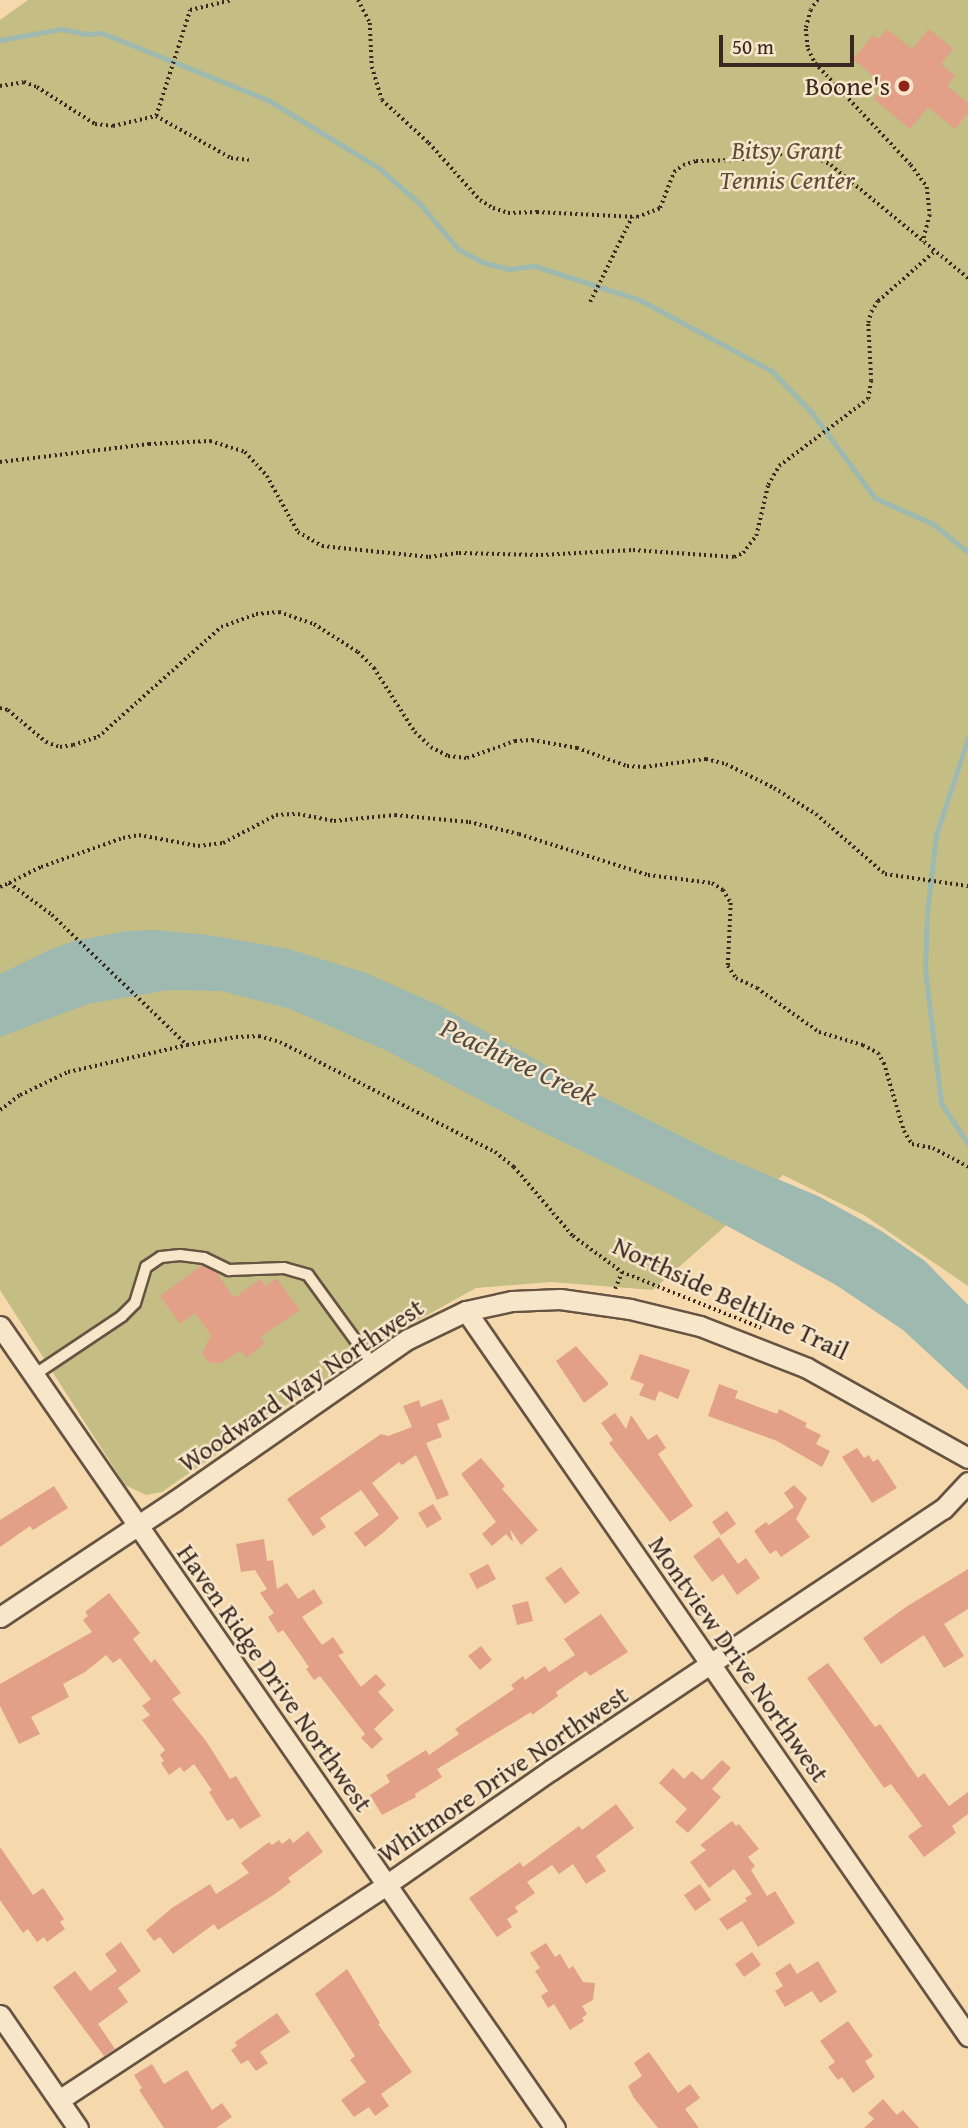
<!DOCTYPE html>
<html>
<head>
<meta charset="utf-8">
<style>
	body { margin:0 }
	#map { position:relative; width:968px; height:2128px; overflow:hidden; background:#f5d9ad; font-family:"Gentium Book Plus",serif }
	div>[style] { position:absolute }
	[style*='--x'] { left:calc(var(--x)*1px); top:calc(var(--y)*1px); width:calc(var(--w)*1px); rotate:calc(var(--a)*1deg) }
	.green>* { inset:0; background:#c4bd84 }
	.water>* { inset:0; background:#9db9b0 }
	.stream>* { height:5px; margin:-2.5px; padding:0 2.5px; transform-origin:2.5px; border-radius:2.5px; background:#9db9b0 }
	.building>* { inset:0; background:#e2a088 }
	.path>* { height:3.5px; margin-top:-1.75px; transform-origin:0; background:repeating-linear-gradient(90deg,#372820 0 2px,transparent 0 5.5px) }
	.roads { filter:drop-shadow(2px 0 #665443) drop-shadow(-2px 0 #665443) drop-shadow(0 2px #665443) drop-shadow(0 -2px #665443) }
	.service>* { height:10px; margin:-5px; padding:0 5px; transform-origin:5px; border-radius:5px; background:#f8e6ca }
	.minor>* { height:19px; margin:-9.5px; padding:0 9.5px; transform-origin:9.5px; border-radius:9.5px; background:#f8e6ca }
	.dots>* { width:19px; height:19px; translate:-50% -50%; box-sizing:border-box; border:4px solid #f8e6ca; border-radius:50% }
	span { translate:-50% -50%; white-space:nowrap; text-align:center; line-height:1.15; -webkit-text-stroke:5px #f8e6ca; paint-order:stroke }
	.poi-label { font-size:26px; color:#372820 }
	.right { translate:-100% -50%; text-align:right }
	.park-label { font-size:26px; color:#5a4d39; font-style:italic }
	.street-label { font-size:26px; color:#372820 }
	.water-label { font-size:28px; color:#504c44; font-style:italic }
	.scale { position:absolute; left:719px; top:35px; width:135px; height:32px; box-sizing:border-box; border:4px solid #372820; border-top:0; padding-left:9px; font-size:21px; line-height:24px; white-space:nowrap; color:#372820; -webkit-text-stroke:5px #f8e6ca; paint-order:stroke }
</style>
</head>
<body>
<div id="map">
	<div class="green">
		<div style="clip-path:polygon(28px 0,968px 0,968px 1286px,864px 1215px,783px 1175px,653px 1290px,551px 1282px,476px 1288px,409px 1325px,314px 1386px,162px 1492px,146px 1495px,125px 1485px,0 1290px,0 20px)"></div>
	</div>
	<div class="water">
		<div style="clip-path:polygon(155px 930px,208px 935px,289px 949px,366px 973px,440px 1006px,601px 1096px,715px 1153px,818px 1196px,880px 1230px,925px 1261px,968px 1305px,968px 1390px,903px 1330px,836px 1285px,663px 1191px,522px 1122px,385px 1050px,290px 1009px,222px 991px,168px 990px,88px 1004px,0 1037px,0 974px,49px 950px,74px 941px,127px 931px)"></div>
	</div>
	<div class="stream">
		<div style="--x:0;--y:40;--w:62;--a:-10.2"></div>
		<div style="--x:61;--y:29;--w:26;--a:11"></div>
		<div style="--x:87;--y:34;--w:15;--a:-4"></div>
		<div style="--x:102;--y:33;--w:179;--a:22"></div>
		<div style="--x:268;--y:100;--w:130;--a:31.5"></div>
		<div style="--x:379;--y:168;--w:55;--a:41.3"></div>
		<div style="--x:420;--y:204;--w:59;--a:49.8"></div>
		<div style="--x:458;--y:249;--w:27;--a:28"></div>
		<div style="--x:482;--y:262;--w:28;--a:15"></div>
		<div style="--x:509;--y:269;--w:26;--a:-7"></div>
		<div style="--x:535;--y:266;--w:110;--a:17.9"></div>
		<div style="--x:640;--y:300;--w:150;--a:28.3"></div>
		<div style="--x:772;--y:371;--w:58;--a:46.4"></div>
		<div style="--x:812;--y:413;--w:106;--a:53.5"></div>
		<div style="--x:875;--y:498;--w:64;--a:24.1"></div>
		<div style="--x:933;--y:524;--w:45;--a:38.7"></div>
		<div style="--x:968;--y:738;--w:102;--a:108.3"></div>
		<div style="--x:936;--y:835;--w:78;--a:96.7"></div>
		<div style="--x:927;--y:912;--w:57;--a:92"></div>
		<div style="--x:925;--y:969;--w:135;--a:83.2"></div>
		<div style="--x:941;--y:1103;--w:49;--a:56.6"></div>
	</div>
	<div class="building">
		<div style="clip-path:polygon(887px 29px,912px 49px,929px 29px,953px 49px,941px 64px,955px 76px,947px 86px,968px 103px,968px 113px,955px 129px,928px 107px,910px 129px,874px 99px,885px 86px,853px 59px,873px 35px,878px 39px)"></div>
		<div style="clip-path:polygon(202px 1265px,216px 1272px,234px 1298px,260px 1279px,266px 1286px,276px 1278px,300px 1310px,260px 1337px,265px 1343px,246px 1358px,240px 1350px,222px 1363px,210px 1363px,202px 1354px,211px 1335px,195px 1313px,180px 1324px,160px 1296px)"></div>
		<div style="clip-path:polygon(576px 1346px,609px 1384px,584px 1403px,556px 1361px)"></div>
		<div style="clip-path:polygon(640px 1354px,690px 1370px,678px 1399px,659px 1391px,655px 1401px,639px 1395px,644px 1384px,630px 1379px)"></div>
		<div style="clip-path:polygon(719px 1384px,738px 1391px,735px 1398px,777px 1414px,779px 1409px,807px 1423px,805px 1427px,821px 1435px,816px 1444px,830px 1451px,822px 1467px,777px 1441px,708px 1416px)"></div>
		<div style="clip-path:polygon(442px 1399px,450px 1419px,437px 1424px,442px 1437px,426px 1443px,449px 1495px,437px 1500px,416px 1455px,402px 1465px,399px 1462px,372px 1483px,399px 1518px,383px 1533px,365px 1547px,354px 1533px,379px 1515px,361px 1490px,320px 1518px,326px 1527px,313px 1536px,287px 1499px,381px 1434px,388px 1436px,412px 1427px,403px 1406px,419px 1400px,421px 1407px)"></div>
		<div style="clip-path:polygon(615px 1413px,626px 1429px,631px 1415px,648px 1440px,657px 1434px,666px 1448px,658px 1454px,693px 1506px,670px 1522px,609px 1443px,613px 1440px,601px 1423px)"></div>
		<div style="clip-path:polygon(857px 1448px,864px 1458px,869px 1455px,873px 1462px,878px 1459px,897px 1488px,872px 1503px,842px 1457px)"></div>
		<div style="clip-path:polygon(481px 1458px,505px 1486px,502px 1489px,538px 1530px,521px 1545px,510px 1529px,513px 1542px,506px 1534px,492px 1546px,482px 1534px,496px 1522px,461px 1474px)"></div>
		<div style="clip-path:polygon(794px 1485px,807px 1498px,796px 1519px,810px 1537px,781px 1557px,776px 1550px,770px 1554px,754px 1531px,766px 1522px,769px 1525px,794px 1507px,784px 1493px)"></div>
		<div style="clip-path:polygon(54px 1486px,68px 1508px,33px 1530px,30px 1526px,0 1547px,0 1520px)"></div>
		<div style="clip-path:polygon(433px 1504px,442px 1519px,427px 1528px,418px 1513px)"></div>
		<div style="clip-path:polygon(727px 1511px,736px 1524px,721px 1535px,712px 1522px)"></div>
		<div style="clip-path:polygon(719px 1537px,738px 1564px,746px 1558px,760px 1578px,737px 1595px,723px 1574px,712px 1582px,693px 1556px)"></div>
		<div style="clip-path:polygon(264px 1539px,267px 1561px,273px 1560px,277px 1589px,287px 1583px,298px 1599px,314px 1589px,323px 1603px,302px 1617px,322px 1645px,333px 1637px,344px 1653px,338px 1655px,361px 1687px,376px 1674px,386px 1685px,378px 1692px,394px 1710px,374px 1729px,383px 1739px,372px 1749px,361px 1738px,365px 1734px,320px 1676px,314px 1680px,306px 1669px,309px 1667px,283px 1630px,278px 1633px,268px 1617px,274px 1613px,260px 1593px,267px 1589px,255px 1570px,241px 1572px,236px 1544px)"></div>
		<div style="clip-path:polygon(488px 1564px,496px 1579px,477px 1589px,469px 1574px)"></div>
		<div style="clip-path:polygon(561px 1567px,580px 1593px,565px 1604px,545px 1578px)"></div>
		<div style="clip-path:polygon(968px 1569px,968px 1609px,944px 1624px,964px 1656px,944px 1668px,924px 1635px,881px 1664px,863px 1638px,906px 1607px)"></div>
		<div style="clip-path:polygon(109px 1593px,140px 1633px,133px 1639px,151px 1663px,155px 1659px,181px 1693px,172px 1699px,206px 1741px,230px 1779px,236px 1776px,261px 1816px,240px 1829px,233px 1818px,227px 1821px,209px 1792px,212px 1790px,194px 1764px,184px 1772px,180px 1767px,169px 1775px,161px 1763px,164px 1761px,160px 1755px,165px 1750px,142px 1720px,150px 1715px,142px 1706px,151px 1699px,120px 1658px,113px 1663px,106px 1655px,85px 1672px,63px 1684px,69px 1697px,31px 1717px,40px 1734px,19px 1744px,0 1706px,0 1684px,92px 1632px,83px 1620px,88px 1616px,85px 1612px)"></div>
		<div style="clip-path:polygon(528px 1601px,533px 1621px,517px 1625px,512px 1605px)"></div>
		<div style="clip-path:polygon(601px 1614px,628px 1652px,590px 1676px,586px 1671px,556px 1692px,558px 1696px,532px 1715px,531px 1712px,437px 1769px,442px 1777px,415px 1794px,416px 1797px,382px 1815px,370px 1795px,390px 1782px,386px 1775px,426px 1750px,429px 1755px,459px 1734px,455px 1729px,514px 1689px,511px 1685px,523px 1676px,525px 1680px,545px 1666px,549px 1672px,575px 1655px,564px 1639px)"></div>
		<div style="clip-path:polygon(481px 1646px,492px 1660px,480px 1670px,468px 1656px)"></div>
		<div style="clip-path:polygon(828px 1663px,875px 1727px,880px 1724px,918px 1778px,924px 1773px,949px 1806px,968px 1792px,968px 1814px,952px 1826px,956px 1833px,924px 1857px,908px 1836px,922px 1826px,891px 1784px,884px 1788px,807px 1678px)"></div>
		<div style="clip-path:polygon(722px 1760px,731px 1768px,712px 1789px,721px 1797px,688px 1833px,675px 1822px,687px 1809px,659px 1783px,673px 1768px,684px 1779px,692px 1771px,702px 1780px)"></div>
		<div style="clip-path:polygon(616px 1804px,634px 1828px,596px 1856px,606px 1871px,586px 1884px,573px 1864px,559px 1874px,552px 1865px,527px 1882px,535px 1893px,515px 1907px,518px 1912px,507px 1919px,512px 1927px,497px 1937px,469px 1898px,520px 1862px,523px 1867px,579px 1826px,582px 1830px)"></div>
		<div style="clip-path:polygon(732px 1821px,736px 1826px,739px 1824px,759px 1849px,748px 1857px,755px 1866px,751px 1870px,767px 1896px,775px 1891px,795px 1923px,758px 1947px,742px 1921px,727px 1930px,719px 1919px,747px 1901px,745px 1898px,752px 1894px,734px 1869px,709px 1888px,690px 1862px,706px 1850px,700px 1845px)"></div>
		<div style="clip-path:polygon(308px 1831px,323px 1852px,288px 1878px,291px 1882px,275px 1894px,218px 1930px,214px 1924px,173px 1954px,160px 1937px,154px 1941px,146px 1930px,172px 1908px,210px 1884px,216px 1894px,249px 1873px,241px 1863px,269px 1842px,272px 1845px,279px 1840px,282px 1844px,290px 1838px,293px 1843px)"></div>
		<div style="clip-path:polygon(0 1847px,33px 1895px,43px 1888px,64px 1919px,60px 1922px,65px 1929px,47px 1942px,44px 1937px,37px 1942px,28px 1929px,23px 1933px,0 1900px)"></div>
		<div style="clip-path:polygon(700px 1884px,711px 1900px,695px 1911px,684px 1895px)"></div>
		<div style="clip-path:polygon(121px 1942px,141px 1971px,118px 1988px,128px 2002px,98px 2024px,115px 2049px,104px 2056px,53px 1987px,75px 1971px,90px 1991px,117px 1971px,105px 1954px)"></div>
		<div style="clip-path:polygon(546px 1943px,555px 1957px,560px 1954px,569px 1969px,573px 1966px,583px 1982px,595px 1983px,593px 2000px,582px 2006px,587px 2014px,582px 2018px,584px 2021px,570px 2030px,554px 2004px,548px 2008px,541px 1996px,548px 1991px,535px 1971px,540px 1968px,530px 1953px)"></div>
		<div style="clip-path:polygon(752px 1952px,761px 1965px,744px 1977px,735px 1964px)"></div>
		<div style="clip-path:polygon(818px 1961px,837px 1992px,820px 2003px,812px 1991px,785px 2007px,775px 1991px,783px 1986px,775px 1973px,790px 1963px,797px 1974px)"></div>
		<div style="clip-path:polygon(347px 1969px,380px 2023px,378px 2024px,412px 2072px,381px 2094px,389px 2106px,375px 2116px,369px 2107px,354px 2117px,341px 2100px,366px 2082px,350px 2060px,355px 2056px,315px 1994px)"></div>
		<div style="clip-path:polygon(277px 2013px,290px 2032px,260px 2052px,268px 2063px,256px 2071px,248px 2060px,241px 2064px,231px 2050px,237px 2046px,235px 2042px)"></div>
		<div style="clip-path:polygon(848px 2021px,873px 2056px,865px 2061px,875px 2077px,853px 2093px,842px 2077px,838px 2080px,828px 2067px,835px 2062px,820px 2041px)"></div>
		<div style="clip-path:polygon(649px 2052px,678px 2093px,690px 2084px,700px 2098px,685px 2109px,699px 2128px,658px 2128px,634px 2098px,628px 2086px,642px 2076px,634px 2063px)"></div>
		<div style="clip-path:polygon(152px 2064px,164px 2084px,187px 2070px,212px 2110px,222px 2103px,232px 2117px,216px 2128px,164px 2128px,139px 2090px,142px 2088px,134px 2075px)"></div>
		<div style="clip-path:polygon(883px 2099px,897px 2115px,903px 2110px,919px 2128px,864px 2128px,874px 2119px,868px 2113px)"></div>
	</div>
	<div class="path">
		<div style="--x:358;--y:0;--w:26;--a:62"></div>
		<div style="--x:370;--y:23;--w:44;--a:87.4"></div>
		<div style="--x:372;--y:67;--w:34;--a:73"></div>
		<div style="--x:382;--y:100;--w:64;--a:42.5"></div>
		<div style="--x:429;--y:143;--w:76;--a:48.2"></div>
		<div style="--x:480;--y:200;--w:15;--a:32"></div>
		<div style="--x:493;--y:208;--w:16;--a:18"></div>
		<div style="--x:508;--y:213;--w:29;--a:-2"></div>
		<div style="--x:537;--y:212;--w:100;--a:2.9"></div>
		<div style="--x:637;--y:217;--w:25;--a:-21"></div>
		<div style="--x:660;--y:208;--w:39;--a:-69"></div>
		<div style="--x:674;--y:172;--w:11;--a:-38"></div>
		<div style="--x:683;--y:165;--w:14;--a:-17"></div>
		<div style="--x:696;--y:161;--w:40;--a:-1.4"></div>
		<div style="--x:736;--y:160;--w:62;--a:-7.5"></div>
		<div style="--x:797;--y:152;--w:15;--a:11"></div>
		<div style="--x:812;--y:155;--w:21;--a:28"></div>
		<div style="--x:831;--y:165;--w:178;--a:39.5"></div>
		<div style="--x:818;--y:0;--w:12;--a:125"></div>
		<div style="--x:811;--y:10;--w:20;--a:105"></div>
		<div style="--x:806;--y:29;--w:20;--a:84"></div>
		<div style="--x:808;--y:49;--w:16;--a:63"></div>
		<div style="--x:815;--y:63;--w:140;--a:46.7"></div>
		<div style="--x:911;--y:165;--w:27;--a:54"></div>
		<div style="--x:927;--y:187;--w:28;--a:84"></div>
		<div style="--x:930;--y:215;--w:28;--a:105"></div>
		<div style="--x:0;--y:86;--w:24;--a:-9"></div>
		<div style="--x:24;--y:82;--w:14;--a:21"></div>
		<div style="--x:37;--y:87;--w:69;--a:32.5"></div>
		<div style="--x:95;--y:124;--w:18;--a:6"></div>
		<div style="--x:113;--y:126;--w:44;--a:-13.1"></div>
		<div style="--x:156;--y:116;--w:86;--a:29.2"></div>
		<div style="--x:231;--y:158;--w:18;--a:6"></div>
		<div style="--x:156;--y:116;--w:111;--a:-72.2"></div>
		<div style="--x:190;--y:10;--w:43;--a:-13.4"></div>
		<div style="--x:590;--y:302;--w:95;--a:-63.7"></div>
		<div style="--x:0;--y:462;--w:150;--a:-6.9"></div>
		<div style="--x:149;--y:444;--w:61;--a:-2.8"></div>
		<div style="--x:210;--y:441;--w:37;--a:17"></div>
		<div style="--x:245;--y:452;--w:33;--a:47"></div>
		<div style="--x:267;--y:476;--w:64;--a:61"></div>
		<div style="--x:298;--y:532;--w:28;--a:30"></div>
		<div style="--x:322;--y:546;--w:108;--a:5.9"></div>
		<div style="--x:429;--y:557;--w:30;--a:-8"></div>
		<div style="--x:459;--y:553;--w:82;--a:1.4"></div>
		<div style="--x:541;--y:555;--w:92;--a:-3.1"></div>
		<div style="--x:633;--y:550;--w:101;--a:4"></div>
		<div style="--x:734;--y:557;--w:10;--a:-24"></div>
		<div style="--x:743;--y:553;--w:21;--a:-53"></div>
		<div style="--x:756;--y:536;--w:52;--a:-76.8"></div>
		<div style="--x:768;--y:485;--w:22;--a:-60"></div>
		<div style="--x:779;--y:466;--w:111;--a:-37"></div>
		<div style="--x:868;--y:399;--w:18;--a:-81"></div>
		<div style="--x:871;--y:381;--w:58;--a:-93"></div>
		<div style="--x:868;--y:323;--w:11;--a:-75"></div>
		<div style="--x:871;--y:312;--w:13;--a:-58"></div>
		<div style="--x:878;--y:301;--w:76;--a:-41.3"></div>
		<div style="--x:0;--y:708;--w:8;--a:14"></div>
		<div style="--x:8;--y:710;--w:50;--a:40.1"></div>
		<div style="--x:46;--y:742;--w:15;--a:20"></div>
		<div style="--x:60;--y:747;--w:13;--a:-9"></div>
		<div style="--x:73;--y:745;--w:26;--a:-18"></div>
		<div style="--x:98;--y:737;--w:165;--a:-41.8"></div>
		<div style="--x:221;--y:627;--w:37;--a:-20"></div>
		<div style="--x:256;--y:614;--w:23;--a:-5"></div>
		<div style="--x:279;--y:612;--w:37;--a:19"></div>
		<div style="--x:314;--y:624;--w:52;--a:32.5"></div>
		<div style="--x:358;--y:652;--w:23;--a:45"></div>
		<div style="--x:374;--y:668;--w:76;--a:57.4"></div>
		<div style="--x:415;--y:732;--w:22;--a:43"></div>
		<div style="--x:431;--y:747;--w:19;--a:28"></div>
		<div style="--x:448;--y:756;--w:19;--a:6"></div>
		<div style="--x:467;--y:758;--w:51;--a:-19.5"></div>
		<div style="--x:515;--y:741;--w:17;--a:-3"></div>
		<div style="--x:532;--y:740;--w:46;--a:10.1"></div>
		<div style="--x:577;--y:748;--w:53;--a:19.8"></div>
		<div style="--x:627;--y:766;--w:17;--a:3"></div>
		<div style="--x:644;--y:767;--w:63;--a:-7.4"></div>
		<div style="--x:706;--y:759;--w:21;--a:14"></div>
		<div style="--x:726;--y:764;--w:54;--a:26.6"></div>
		<div style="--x:774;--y:788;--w:49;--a:31.8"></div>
		<div style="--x:816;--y:814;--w:91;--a:41"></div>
		<div style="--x:885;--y:874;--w:84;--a:8.2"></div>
		<div style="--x:9;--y:883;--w:36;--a:-27"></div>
		<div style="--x:41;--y:867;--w:87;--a:-19.5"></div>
		<div style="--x:123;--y:838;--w:16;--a:-11"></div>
		<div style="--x:139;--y:835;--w:60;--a:10.6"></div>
		<div style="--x:198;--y:846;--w:25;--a:-7"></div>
		<div style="--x:223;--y:843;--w:60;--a:-27.8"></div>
		<div style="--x:276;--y:815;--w:22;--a:-3"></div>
		<div style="--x:298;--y:814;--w:37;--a:11"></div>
		<div style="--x:334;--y:821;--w:61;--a:-5.6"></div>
		<div style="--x:395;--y:815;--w:74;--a:5.4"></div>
		<div style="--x:469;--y:822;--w:51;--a:13.5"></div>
		<div style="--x:519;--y:834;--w:135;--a:17.6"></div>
		<div style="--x:648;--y:875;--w:64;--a:7.1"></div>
		<div style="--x:712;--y:883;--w:13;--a:32"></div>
		<div style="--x:723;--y:890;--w:15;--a:58"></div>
		<div style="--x:731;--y:903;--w:63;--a:92.7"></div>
		<div style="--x:728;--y:966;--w:14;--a:56"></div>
		<div style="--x:736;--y:978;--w:23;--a:25"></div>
		<div style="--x:757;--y:988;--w:76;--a:35.4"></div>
		<div style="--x:819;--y:1032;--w:46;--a:16.5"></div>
		<div style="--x:863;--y:1045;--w:17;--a:28"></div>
		<div style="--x:878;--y:1053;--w:12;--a:59"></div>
		<div style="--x:884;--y:1063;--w:71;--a:73.6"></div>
		<div style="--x:904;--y:1131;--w:15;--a:58"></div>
		<div style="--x:912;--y:1144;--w:21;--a:11"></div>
		<div style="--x:933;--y:1148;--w:40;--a:28"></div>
		<div style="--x:0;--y:887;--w:10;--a:-24"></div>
		<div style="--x:9;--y:883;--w:54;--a:36.7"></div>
		<div style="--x:52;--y:915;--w:187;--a:43.9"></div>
		<div style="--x:0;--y:1110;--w:25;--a:-37"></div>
		<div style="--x:20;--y:1095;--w:53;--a:-25.6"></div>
		<div style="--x:68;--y:1072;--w:122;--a:-12.8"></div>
		<div style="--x:187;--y:1045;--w:50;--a:-9.3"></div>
		<div style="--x:236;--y:1037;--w:23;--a:-2"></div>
		<div style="--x:259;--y:1036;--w:22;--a:16"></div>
		<div style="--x:280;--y:1042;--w:242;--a:27.1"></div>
		<div style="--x:495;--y:1152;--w:24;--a:38"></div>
		<div style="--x:514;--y:1167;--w:91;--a:49.5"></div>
		<div style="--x:573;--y:1236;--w:61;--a:36.3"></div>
		<div style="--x:622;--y:1272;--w:150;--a:21.9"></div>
		<div style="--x:615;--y:1289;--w:18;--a:-68"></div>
	</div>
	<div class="roads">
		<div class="service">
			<div style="--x:34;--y:1375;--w:106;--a:-33.8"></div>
			<div style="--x:122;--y:1316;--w:18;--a:-45"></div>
			<div style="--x:135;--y:1303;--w:38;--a:-73"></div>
			<div style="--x:146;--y:1267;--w:18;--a:-34"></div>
			<div style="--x:161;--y:1257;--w:19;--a:-6"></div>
			<div style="--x:180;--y:1255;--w:24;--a:7"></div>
			<div style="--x:204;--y:1258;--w:28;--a:26"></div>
			<div style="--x:229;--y:1270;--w:55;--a:-2.1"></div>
			<div style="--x:284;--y:1268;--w:25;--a:16"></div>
			<div style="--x:308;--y:1275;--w:109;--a:54"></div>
		</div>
		<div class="minor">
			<div style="--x:466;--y:1311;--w:882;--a:55.3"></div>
			<div style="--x:0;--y:1326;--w:975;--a:55.32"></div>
			<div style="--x:0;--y:1617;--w:211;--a:-33.6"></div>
			<div style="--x:176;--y:1500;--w:282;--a:-34.8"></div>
			<div style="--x:408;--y:1339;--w:64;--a:-25.8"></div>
			<div style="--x:466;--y:1311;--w:47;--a:-12.3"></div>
			<div style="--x:512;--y:1301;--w:48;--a:-2.4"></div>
			<div style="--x:560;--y:1299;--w:71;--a:8.1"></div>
			<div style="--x:630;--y:1309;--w:72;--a:13.7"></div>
			<div style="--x:700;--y:1326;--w:115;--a:21.4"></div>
			<div style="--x:807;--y:1368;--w:184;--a:29.2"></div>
			<div style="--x:0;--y:2015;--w:137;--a:55.4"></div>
			<div style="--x:59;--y:2100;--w:391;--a:-33.3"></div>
			<div style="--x:386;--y:1885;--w:201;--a:-34.9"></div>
			<div style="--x:551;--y:1770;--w:471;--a:-33.7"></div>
			<div style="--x:943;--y:1509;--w:37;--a:-47"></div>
		</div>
	</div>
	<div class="dots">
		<div style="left:904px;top:86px;background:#8f2418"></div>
	</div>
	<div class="poi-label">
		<span class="right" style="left:890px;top:86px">Boone's</span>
	</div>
	<div class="park-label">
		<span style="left:787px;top:165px">Bitsy Grant<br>Tennis Center</span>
	</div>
	<div class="street-label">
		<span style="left:731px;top:1298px;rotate:25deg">Northside Beltline Trail</span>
		<span style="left:301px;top:1385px;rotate:-34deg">Woodward Way Northwest</span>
		<span style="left:739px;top:1659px;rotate:55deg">Montview Drive Northwest</span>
		<span style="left:275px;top:1678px;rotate:55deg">Haven Ridge Drive Northwest</span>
		<span style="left:503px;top:1774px;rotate:-34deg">Whitmore Drive Northwest</span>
	</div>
	<div class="water-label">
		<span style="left:519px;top:1061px;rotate:25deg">Peachtree Creek</span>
	</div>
	<div class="scale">50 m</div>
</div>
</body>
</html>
